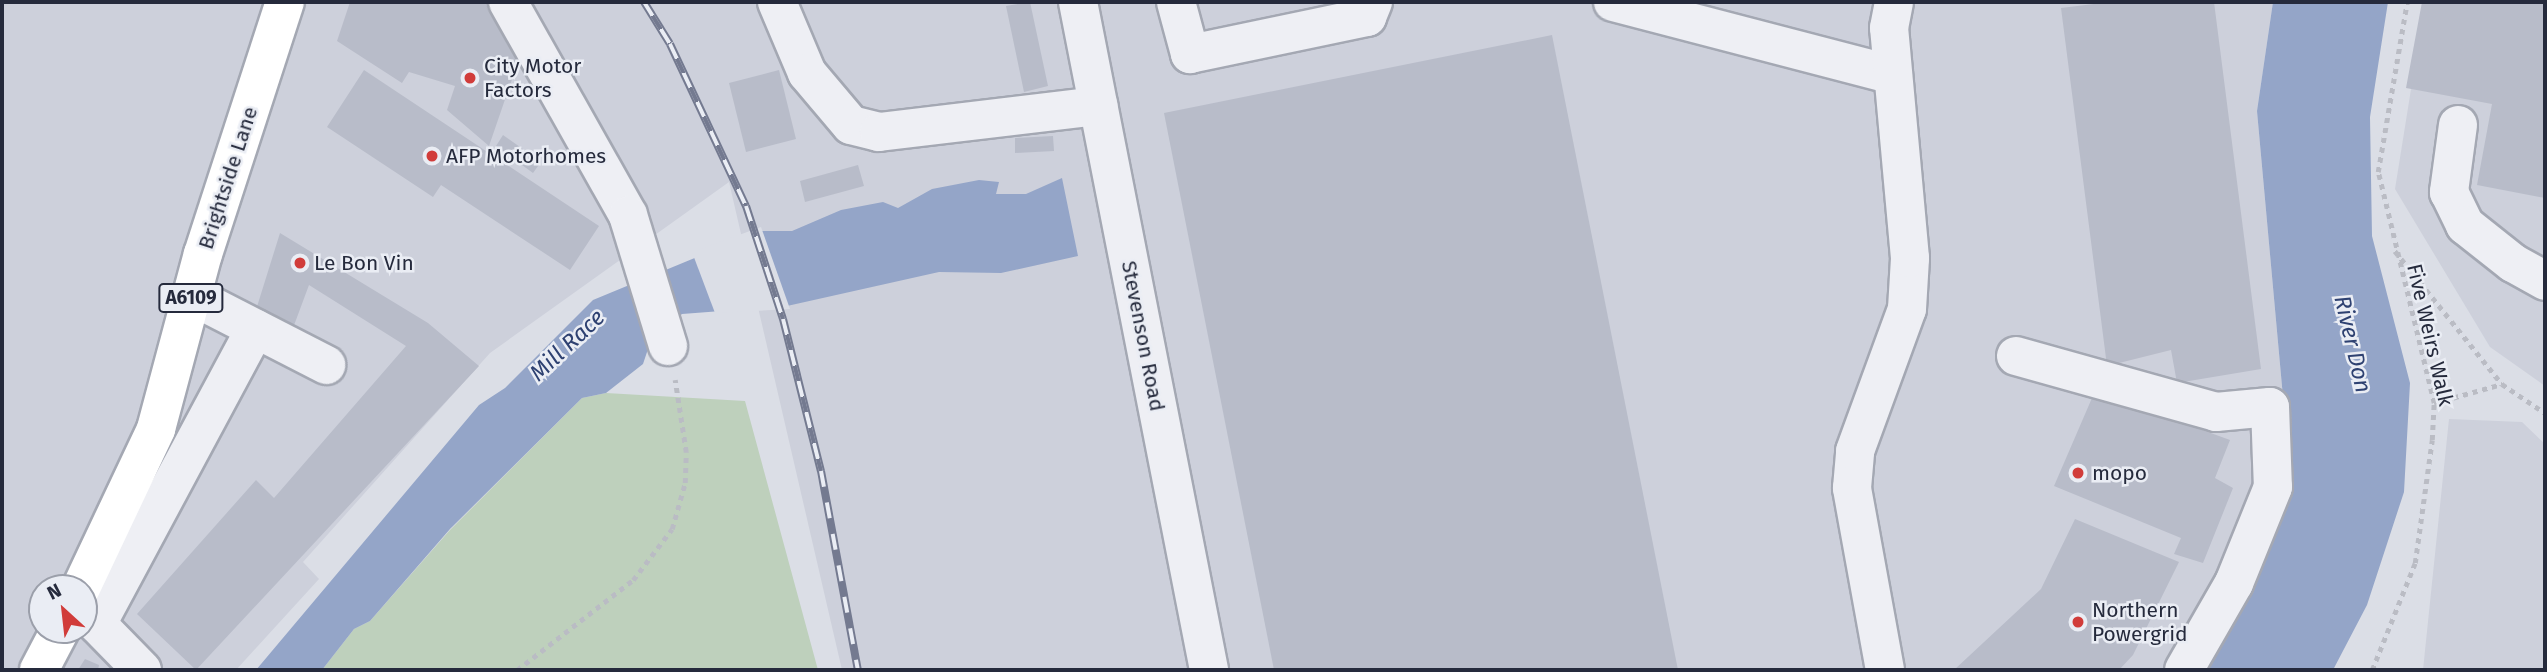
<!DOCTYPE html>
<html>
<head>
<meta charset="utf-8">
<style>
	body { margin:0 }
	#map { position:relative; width:2547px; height:672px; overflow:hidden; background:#dbdee6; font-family:"Fira Sans",sans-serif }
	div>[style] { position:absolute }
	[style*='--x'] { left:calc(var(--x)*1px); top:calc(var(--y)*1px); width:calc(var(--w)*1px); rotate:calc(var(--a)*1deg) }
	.built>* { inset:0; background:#cdd0db }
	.green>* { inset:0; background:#bed0bc }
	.water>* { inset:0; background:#94a5c8 }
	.pier>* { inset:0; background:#dbdee6 }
	.building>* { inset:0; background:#b8bcc9 }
	.path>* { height:4.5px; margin-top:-2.25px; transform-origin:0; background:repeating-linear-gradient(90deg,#babcc4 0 5px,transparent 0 10px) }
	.roads { filter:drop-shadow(2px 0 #a4a8b3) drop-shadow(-2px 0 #a4a8b3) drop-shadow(0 2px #a4a8b3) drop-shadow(0 -2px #a4a8b3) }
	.minor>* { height:38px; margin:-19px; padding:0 19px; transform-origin:19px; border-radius:19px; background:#eeeff4 }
	.major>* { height:38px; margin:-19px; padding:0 19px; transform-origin:19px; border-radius:19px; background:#fff }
	.rail>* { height:8px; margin-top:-4px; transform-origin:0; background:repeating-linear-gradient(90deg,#eaedf4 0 16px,#747a90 0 32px); box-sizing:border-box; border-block:2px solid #747a90 }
	.dots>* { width:19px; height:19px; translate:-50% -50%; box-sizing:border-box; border:4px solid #eaedf4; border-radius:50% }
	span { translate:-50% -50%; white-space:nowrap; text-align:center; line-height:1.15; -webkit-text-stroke:5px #eaedf4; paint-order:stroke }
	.shield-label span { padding:2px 5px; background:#eaedf4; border:2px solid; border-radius:5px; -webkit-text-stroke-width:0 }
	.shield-label { font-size:19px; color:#252a3c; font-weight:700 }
	.poi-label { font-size:21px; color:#252a3c }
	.left { translate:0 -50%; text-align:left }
	.street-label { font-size:21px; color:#252a3c }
	.water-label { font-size:23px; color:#2e4171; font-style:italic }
	.frame { position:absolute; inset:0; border:4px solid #252a3c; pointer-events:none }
	.north { position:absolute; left:28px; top:574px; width:70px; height:70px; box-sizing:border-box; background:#eaedf4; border:2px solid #9b9faa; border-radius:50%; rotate:333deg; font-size:19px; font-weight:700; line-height:28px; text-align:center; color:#252a3c }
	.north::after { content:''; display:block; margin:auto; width:24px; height:32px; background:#d13c3a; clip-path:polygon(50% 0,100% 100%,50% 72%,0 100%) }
</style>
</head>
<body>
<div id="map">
	<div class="built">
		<div style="clip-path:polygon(evenodd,4px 2px,2273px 2px,2257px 111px,2285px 419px,2202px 670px,842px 670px,729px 182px,490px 353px,303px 562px,319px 579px,236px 670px,2px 670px,4px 2px,42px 588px,84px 588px,84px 630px,42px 630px,42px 588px)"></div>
		<div style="clip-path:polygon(2425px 2px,2545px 2px,2545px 386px,2490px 347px,2395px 189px)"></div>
		<div style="clip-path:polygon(2449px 419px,2522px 422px,2545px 444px,2545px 670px,2423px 670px)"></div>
	</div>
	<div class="green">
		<div style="clip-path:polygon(606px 393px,745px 401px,818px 670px,322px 670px,354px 629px,370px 621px,450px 530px,582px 398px)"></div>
	</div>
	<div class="water">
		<div style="clip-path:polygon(2273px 2px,2388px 2px,2370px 117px,2372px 236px,2410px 383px,2404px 492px,2367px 605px,2333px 670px,2202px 670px,2288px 452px,2257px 111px)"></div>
		<div style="clip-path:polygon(1062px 178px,1078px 256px,1001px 273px,939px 272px,787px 306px,682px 314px,651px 340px,643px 364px,606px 393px,582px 398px,450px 529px,370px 621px,354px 629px,322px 670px,256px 670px,479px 405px,505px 388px,593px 300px,760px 231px,792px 231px,841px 210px,883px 202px,898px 208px,932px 189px,979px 180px,999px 182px,996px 194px,1026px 194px)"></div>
	</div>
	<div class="pier">
		<div style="clip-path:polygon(761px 227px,790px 309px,715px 313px,692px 252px)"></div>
	</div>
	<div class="building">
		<div style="clip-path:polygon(350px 2px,492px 2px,519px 59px,489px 146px,447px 110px,455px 86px,409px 72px,402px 83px,337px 41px)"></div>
		<div style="clip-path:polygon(1030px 2px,1048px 86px,1024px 92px,1006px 6px)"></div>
		<div style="clip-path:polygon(2110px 2px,2214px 2px,2261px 369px,2177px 383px,2171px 350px,2107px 366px,2061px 8px)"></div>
		<div style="clip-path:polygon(2422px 2px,2545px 2px,2545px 198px,2477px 185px,2492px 104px,2406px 88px)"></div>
		<div style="clip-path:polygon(1552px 35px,1678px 670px,1274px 670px,1164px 113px)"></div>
		<div style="clip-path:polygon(364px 70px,599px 226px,570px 270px,441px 185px,433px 197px,327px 127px)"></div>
		<div style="clip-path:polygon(779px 70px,796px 139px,746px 152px,729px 83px)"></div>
		<div style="clip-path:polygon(503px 135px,541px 162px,533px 173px,496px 146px)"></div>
		<div style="clip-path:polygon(1053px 136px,1054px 151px,1015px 153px,1015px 138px)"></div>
		<div style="clip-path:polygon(858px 165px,864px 186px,805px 202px,800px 181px)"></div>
		<div style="clip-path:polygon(280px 233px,428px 323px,479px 366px,196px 670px,137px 614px,256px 480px,274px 498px,406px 346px,309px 285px,293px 328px,255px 313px)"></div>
		<div style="clip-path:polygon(2095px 391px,2230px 440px,2215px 478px,2233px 488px,2203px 563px,2174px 554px,2181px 538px,2054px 486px)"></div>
		<div style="clip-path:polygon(2075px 519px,2179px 562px,2133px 655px,2119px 670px,1954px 670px,2041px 589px)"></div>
		<div style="clip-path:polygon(85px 659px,99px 665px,98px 670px,78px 670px)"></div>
	</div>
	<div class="path">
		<div style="--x:2395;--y:251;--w:171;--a:51.2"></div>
		<div style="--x:2502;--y:384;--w:52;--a:34"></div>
		<div style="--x:2434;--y:403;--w:71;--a:-15.6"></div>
		<div style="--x:517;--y:670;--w:147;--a:-37.8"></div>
		<div style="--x:633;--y:580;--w:64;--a:-52.6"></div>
		<div style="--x:672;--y:529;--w:48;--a:-74.2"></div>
		<div style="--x:685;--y:483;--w:31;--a:-88"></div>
		<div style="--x:686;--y:452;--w:73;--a:-98.7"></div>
		<div style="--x:2372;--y:670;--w:115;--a:-68.1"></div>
		<div style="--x:2415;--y:563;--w:124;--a:-82.1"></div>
		<div style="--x:2432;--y:440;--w:37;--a:-87"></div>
		<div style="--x:2434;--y:403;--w:238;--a:-103.6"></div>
		<div style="--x:2378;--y:172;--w:172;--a:-80.3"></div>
	</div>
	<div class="roads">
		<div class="minor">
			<div style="--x:508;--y:2;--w:244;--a:60.6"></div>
			<div style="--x:628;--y:215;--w:137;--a:73"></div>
			<div style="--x:777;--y:2;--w:77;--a:67.1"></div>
			<div style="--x:807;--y:73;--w:68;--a:49.8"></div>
			<div style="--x:851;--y:125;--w:29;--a:14"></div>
			<div style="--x:879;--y:132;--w:221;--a:-6.8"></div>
			<div style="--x:1078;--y:2;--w:681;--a:78.9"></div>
			<div style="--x:1176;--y:2;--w:54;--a:74.9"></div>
			<div style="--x:1190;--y:54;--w:181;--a:-11.8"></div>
			<div style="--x:1367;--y:17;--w:16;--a:-68"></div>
			<div style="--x:1613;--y:2;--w:289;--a:14.6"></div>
			<div style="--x:2458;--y:125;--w:68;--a:97.7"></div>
			<div style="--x:2449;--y:192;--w:37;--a:64"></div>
			<div style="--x:2465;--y:225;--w:61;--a:38.4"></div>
			<div style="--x:2513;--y:263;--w:37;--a:29"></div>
			<div style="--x:192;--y:296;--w:151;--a:27.2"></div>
			<div style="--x:2016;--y:356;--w:208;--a:15.6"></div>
			<div style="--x:2216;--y:412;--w:54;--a:-5.3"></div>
			<div style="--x:2270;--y:407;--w:80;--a:87.9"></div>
			<div style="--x:2273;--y:487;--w:104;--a:112.1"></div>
			<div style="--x:2234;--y:583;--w:100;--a:119.9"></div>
			<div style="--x:142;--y:670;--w:64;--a:-134.4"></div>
			<div style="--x:97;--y:624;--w:335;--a:-61.8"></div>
			<div style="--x:1885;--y:670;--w:185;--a:-100.3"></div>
			<div style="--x:1852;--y:488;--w:37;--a:-85"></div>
			<div style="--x:1855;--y:451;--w:151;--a:-69.9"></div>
			<div style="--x:1907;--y:309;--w:51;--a:-86.6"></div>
			<div style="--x:1910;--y:258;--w:231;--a:-95.2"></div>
			<div style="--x:1889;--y:28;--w:26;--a:-79"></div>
		</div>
		<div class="major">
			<div style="--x:81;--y:588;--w:176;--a:-64.7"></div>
			<div style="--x:156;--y:429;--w:181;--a:-75"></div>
			<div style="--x:203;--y:254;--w:265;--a:-72"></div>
			<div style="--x:39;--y:670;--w:45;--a:-62.3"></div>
		</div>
	</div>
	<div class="rail">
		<div style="--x:644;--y:2;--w:49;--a:58.2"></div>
		<div style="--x:670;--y:44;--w:179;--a:64.9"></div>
		<div style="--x:746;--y:206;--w:119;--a:71.9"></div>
		<div style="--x:783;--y:319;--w:157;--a:76"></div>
		<div style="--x:821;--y:471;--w:202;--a:79.5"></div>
	</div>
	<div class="dots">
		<div style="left:470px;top:78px;background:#d13c3a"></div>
		<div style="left:432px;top:156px;background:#d13c3a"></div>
		<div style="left:300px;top:263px;background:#d13c3a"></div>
		<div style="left:2078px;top:473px;background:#d13c3a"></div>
		<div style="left:2078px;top:622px;background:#d13c3a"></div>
	</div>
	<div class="shield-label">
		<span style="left:191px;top:298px">A6109</span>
	</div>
	<div class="poi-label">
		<span class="left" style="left:484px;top:78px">City Motor<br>Factors</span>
		<span class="left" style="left:446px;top:156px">AFP Motorhomes</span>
		<span class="left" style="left:314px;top:263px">Le Bon Vin</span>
		<span class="left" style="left:2092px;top:473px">mopo</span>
		<span class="left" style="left:2092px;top:622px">Northern<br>Powergrid</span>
	</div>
	<div class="street-label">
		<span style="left:228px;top:178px;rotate:-72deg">Brightside Lane</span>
		<span style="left:2430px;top:335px;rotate:77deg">Five Weirs Walk</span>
		<span style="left:1143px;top:336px;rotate:79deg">Stevenson Road</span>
	</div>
	<div class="water-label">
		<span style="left:2353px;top:344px;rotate:77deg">River Don</span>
		<span style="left:567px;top:345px;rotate:-43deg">Mill Race</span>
	</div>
	<div class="frame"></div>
	<div class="north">N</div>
</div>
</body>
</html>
